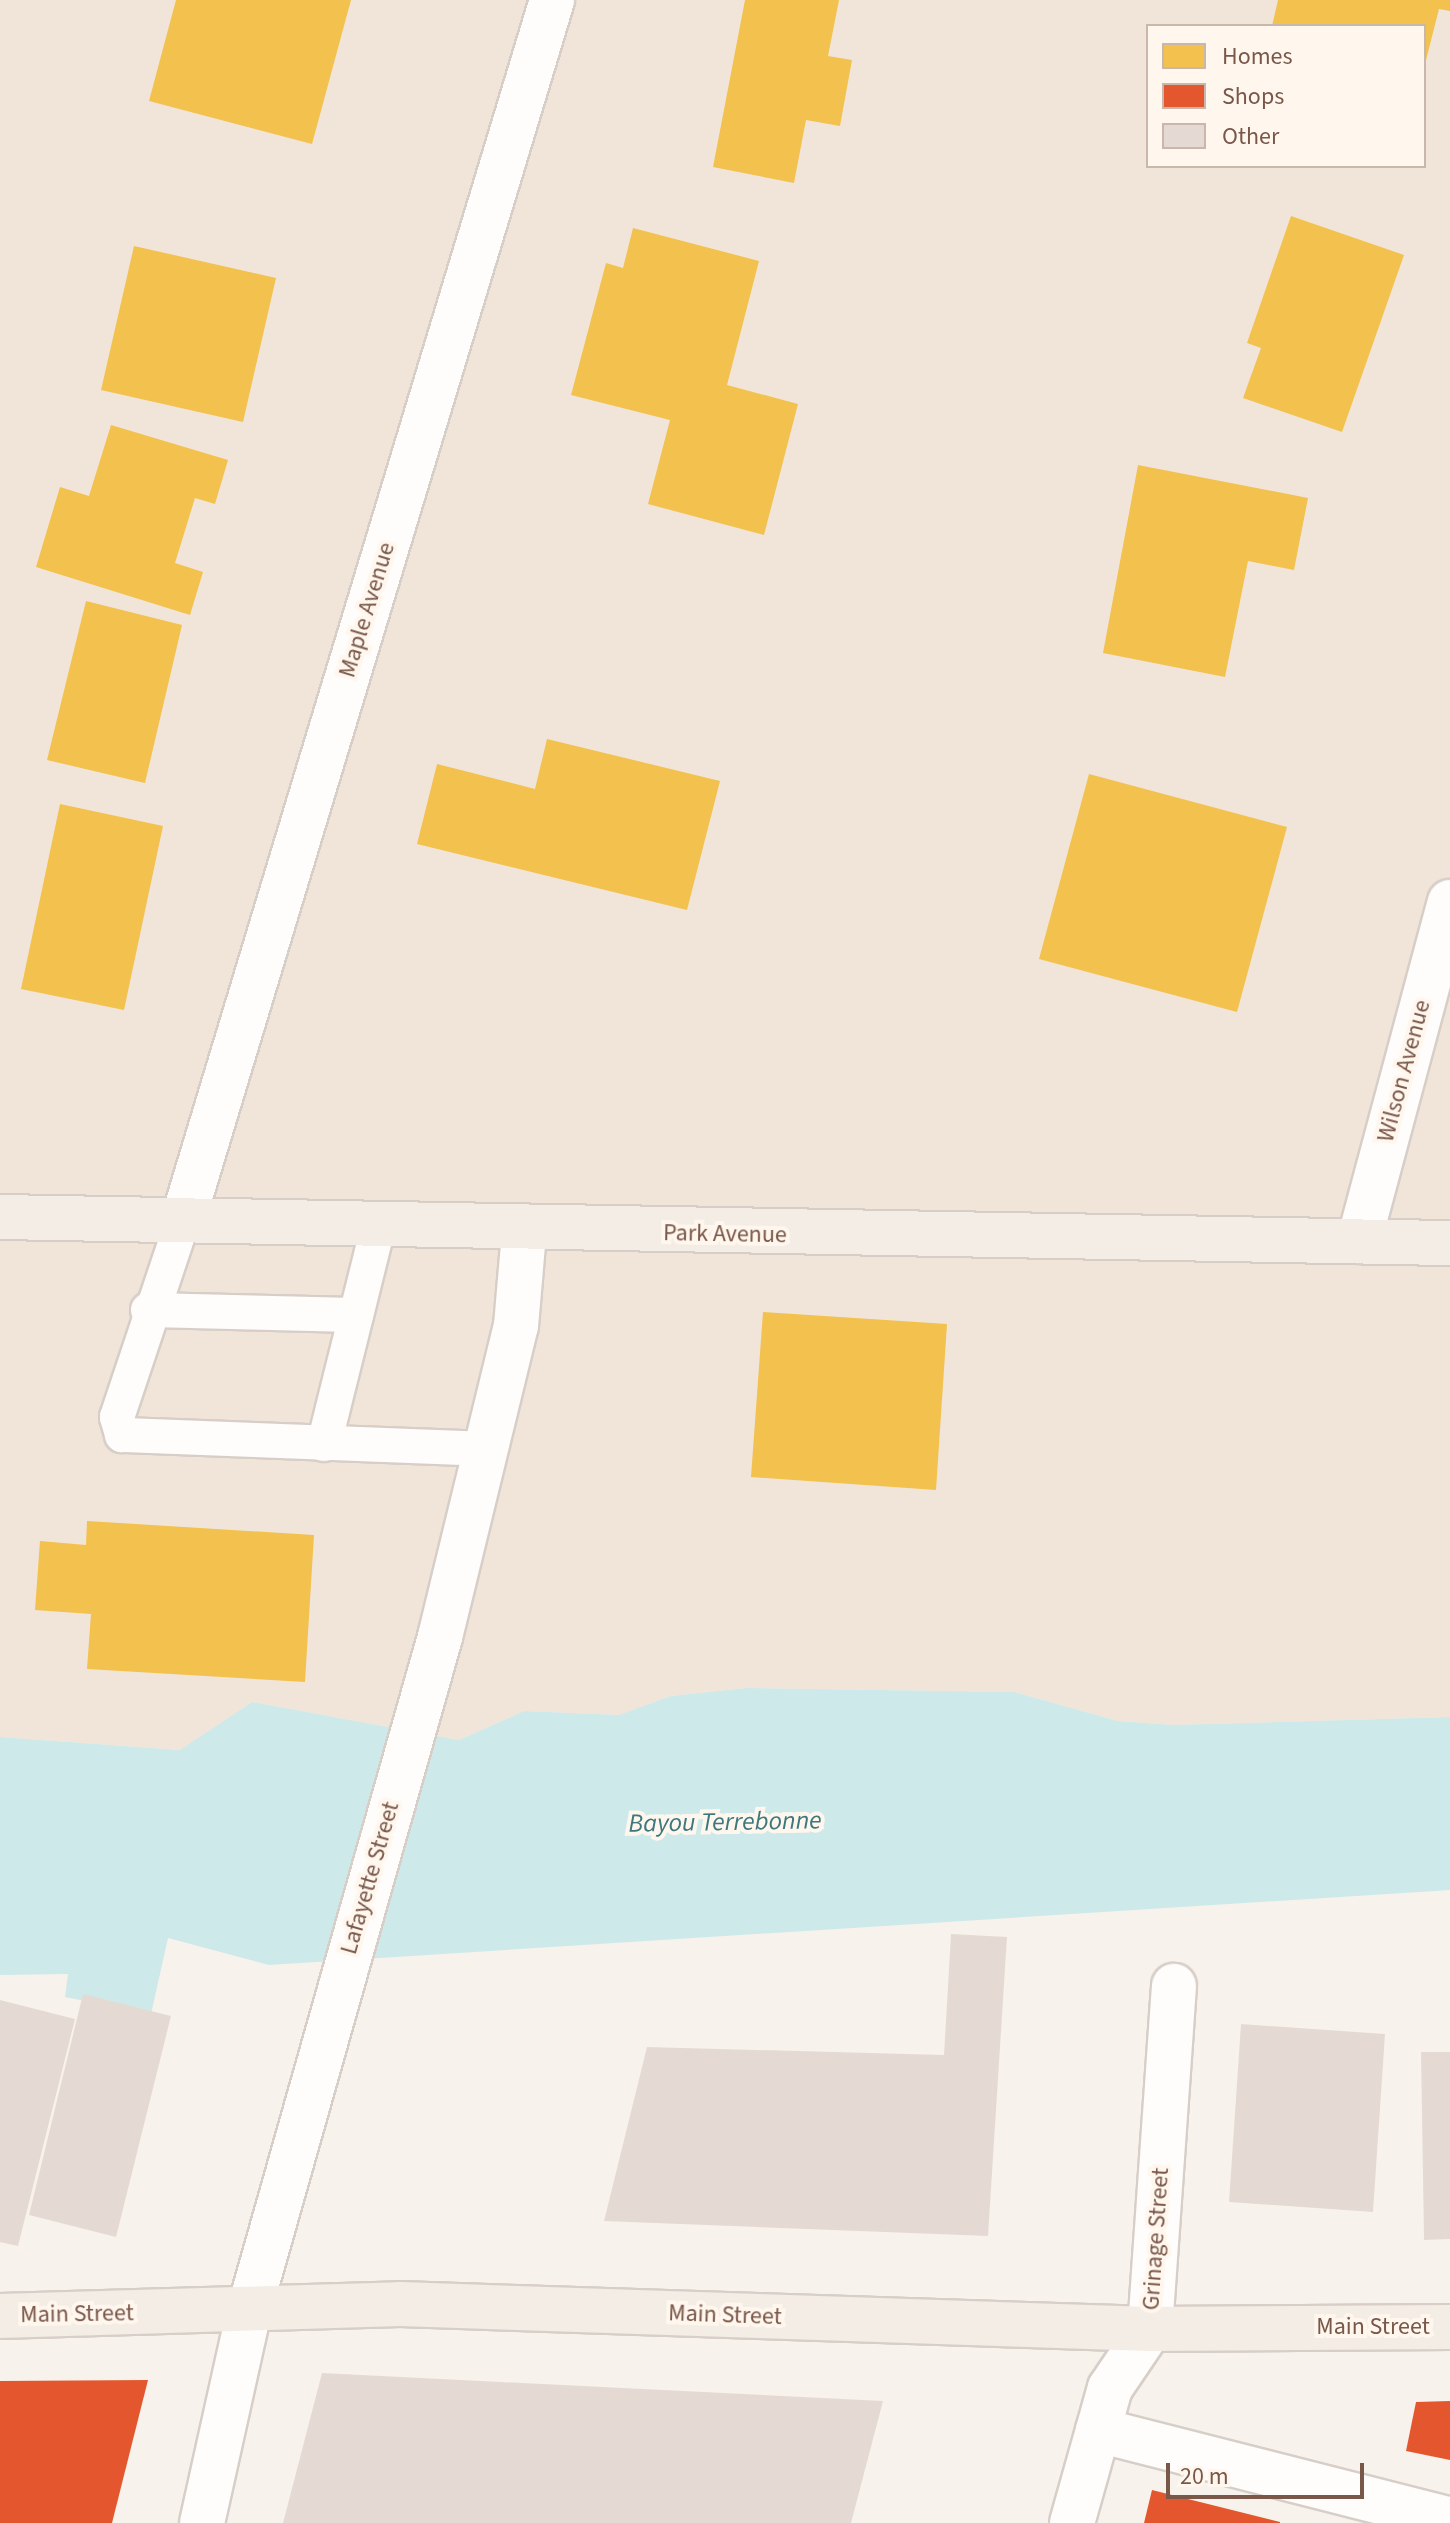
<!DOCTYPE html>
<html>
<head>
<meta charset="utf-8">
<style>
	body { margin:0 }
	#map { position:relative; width:1450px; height:2523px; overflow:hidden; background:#f8f2ec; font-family:"Source Sans 3",sans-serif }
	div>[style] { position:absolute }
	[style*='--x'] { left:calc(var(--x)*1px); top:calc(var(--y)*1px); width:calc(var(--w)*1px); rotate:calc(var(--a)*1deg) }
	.residential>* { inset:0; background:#f1e5d9 }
	.water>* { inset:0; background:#cde9e9 }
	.homes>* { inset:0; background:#f2c14e }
	.shops>* { inset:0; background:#e4572e }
	.building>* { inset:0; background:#e5dad3 }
	.roads { filter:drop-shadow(2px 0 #d7cec8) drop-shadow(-2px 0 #d7cec8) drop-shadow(0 2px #d7cec8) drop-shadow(0 -2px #d7cec8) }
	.lane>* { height:34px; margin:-17px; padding:0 17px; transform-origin:17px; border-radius:17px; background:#fefdfc }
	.street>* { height:44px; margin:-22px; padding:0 22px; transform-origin:22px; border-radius:22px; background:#fefdfc }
	.secondary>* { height:44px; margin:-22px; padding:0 22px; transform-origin:22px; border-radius:22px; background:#fefdfc }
	.primary>* { height:44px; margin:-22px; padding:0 22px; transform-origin:22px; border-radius:22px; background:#f3ede6 }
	span { translate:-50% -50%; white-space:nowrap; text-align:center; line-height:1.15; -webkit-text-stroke:8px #fff7ee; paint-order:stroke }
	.street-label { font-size:24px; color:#795749 }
	.water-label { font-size:26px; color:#3c787e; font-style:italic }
	.legend { position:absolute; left:1146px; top:24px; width:280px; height:144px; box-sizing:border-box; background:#fff7ee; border:2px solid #c9b7ac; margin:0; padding:10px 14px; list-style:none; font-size:24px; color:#795749 }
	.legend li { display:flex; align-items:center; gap:16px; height:40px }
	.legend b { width:40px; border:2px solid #c9b7ac }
	.scale { position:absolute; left:1166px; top:2463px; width:198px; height:36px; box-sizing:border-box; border:4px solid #795749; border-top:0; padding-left:10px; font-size:24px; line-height:28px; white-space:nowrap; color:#795749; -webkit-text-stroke:6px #fff7ee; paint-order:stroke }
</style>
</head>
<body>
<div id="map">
	<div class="residential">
		<div style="clip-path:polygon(evenodd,0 0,1450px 0,1450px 1717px,1173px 1725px,1118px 1721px,1014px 1692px,746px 1688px,671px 1696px,620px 1715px,524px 1711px,459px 1740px,252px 1702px,181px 1750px,0 1737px,0 0,1148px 26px,1424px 26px,1424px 166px,1148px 166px,1148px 26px)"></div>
	</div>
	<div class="water">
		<div style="clip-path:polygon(746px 1688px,1014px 1692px,1118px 1721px,1173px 1725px,1450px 1717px,1450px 1890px,269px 1965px,168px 1938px,151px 2014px,65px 1997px,68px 1974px,0 1975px,0 1737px,180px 1750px,252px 1702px,459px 1740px,524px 1711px,619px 1715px,671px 1696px)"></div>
	</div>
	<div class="homes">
		<div style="clip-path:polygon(176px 0,351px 0,312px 144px,149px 101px)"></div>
		<div style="clip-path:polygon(745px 0,839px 0,828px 56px,852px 60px,840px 126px,806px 120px,794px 183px,713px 167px)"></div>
		<div style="clip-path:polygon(1278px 0,1450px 0,1450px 11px,1439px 9px,1425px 64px,1424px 26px,1272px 26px)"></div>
		<div style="clip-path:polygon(1291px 216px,1404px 255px,1342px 432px,1243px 398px,1261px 348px,1247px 343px)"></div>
		<div style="clip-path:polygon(633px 228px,759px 261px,727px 385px,798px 404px,764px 535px,648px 504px,670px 420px,571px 395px,606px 263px,623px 268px)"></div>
		<div style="clip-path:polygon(134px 246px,276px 278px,243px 422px,101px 390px)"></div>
		<div style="clip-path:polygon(111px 425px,228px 460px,215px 504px,195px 498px,175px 563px,203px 572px,190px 615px,36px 567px,60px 487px,89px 496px)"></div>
		<div style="clip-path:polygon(1138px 465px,1308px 498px,1294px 570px,1248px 561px,1225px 677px,1103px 653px)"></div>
		<div style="clip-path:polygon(86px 601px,182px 625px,145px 783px,47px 760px)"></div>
		<div style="clip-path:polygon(547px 739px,720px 781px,687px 910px,417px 844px,437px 764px,535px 789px)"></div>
		<div style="clip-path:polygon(1089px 774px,1287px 827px,1237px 1012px,1039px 959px)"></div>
		<div style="clip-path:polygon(60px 804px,163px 826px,124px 1010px,21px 989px)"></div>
		<div style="clip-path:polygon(763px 1312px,947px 1324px,936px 1490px,751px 1477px)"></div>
		<div style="clip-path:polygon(87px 1521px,314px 1535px,305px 1682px,87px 1669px,91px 1614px,35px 1610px,40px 1541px,86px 1545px)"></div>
	</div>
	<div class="shops">
		<div style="clip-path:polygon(148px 2380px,112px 2523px,0 2523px,0 2381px)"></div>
		<div style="clip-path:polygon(1450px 2401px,1450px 2460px,1406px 2451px,1416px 2402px)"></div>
		<div style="clip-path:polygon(1152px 2490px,1280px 2522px,1280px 2523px,1144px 2523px)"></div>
	</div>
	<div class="building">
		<div style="clip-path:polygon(951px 1934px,1007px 1937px,988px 2236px,604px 2221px,647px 2047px,944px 2055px)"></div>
		<div style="clip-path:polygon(83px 1994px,171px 2016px,116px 2237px,29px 2215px)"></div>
		<div style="clip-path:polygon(0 2000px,75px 2019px,18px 2246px,0 2242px)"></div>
		<div style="clip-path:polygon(1241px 2024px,1385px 2034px,1373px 2212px,1229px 2202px)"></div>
		<div style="clip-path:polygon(1421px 2052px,1450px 2052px,1450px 2239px,1424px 2240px)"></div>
		<div style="clip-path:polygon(322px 2373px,883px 2401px,851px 2523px,283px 2523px)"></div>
	</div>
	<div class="roads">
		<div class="lane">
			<div style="--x:183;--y:1220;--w:208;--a:108.5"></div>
			<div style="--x:117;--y:1417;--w:19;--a:74"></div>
			<div style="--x:122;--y:1435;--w:363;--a:2.2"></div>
			<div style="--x:148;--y:1310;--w:208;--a:1.4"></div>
			<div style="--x:324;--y:1444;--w:224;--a:-76"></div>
		</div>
		<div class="street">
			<div style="--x:183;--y:1220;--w:1275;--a:-73.17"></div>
			<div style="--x:1359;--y:1241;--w:351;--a:-75"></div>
			<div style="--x:1098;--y:2430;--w:363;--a:14.3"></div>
			<div style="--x:1072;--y:2523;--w:140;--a:-74.3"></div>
			<div style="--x:1110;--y:2388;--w:71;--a:-55.9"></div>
			<div style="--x:1150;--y:2329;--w:344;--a:-86"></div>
		</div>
		<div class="secondary">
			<div style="--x:202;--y:2523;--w:217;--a:-77.5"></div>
			<div style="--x:249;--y:2311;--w:701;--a:-74.18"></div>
			<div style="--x:440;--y:1637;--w:320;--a:-76.3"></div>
			<div style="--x:516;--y:1326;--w:94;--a:-85.1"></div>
		</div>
		<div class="primary">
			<div style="--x:0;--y:1217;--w:1450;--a:1.03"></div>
			<div style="--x:0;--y:2316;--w:400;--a:-1.7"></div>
			<div style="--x:400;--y:2304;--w:750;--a:1.91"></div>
			<div style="--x:1150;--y:2329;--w:300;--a:-0.4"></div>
		</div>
	</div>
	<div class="street-label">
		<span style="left:367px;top:610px;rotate:-73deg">Maple Avenue</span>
		<span style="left:1404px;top:1071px;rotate:-75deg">Wilson Avenue</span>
		<span style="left:725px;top:1234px;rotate:1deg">Park Avenue</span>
		<span style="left:370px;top:1878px;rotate:-74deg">Lafayette Street</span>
		<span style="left:1156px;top:2239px;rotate:-86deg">Grinage Street</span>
		<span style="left:77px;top:2314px;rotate:-1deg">Main Street</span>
		<span style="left:725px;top:2315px;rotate:2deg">Main Street</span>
		<span style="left:1373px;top:2327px">Main Street</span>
	</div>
	<div class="water-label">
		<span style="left:725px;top:1822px;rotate:-1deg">Bayou Terrebonne</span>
	</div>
	<ul class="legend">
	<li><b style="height:22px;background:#f2c14e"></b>Homes</li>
	<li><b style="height:22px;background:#e4572e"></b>Shops</li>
	<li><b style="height:22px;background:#e5dad3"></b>Other</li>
	</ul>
	<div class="scale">20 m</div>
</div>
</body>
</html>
